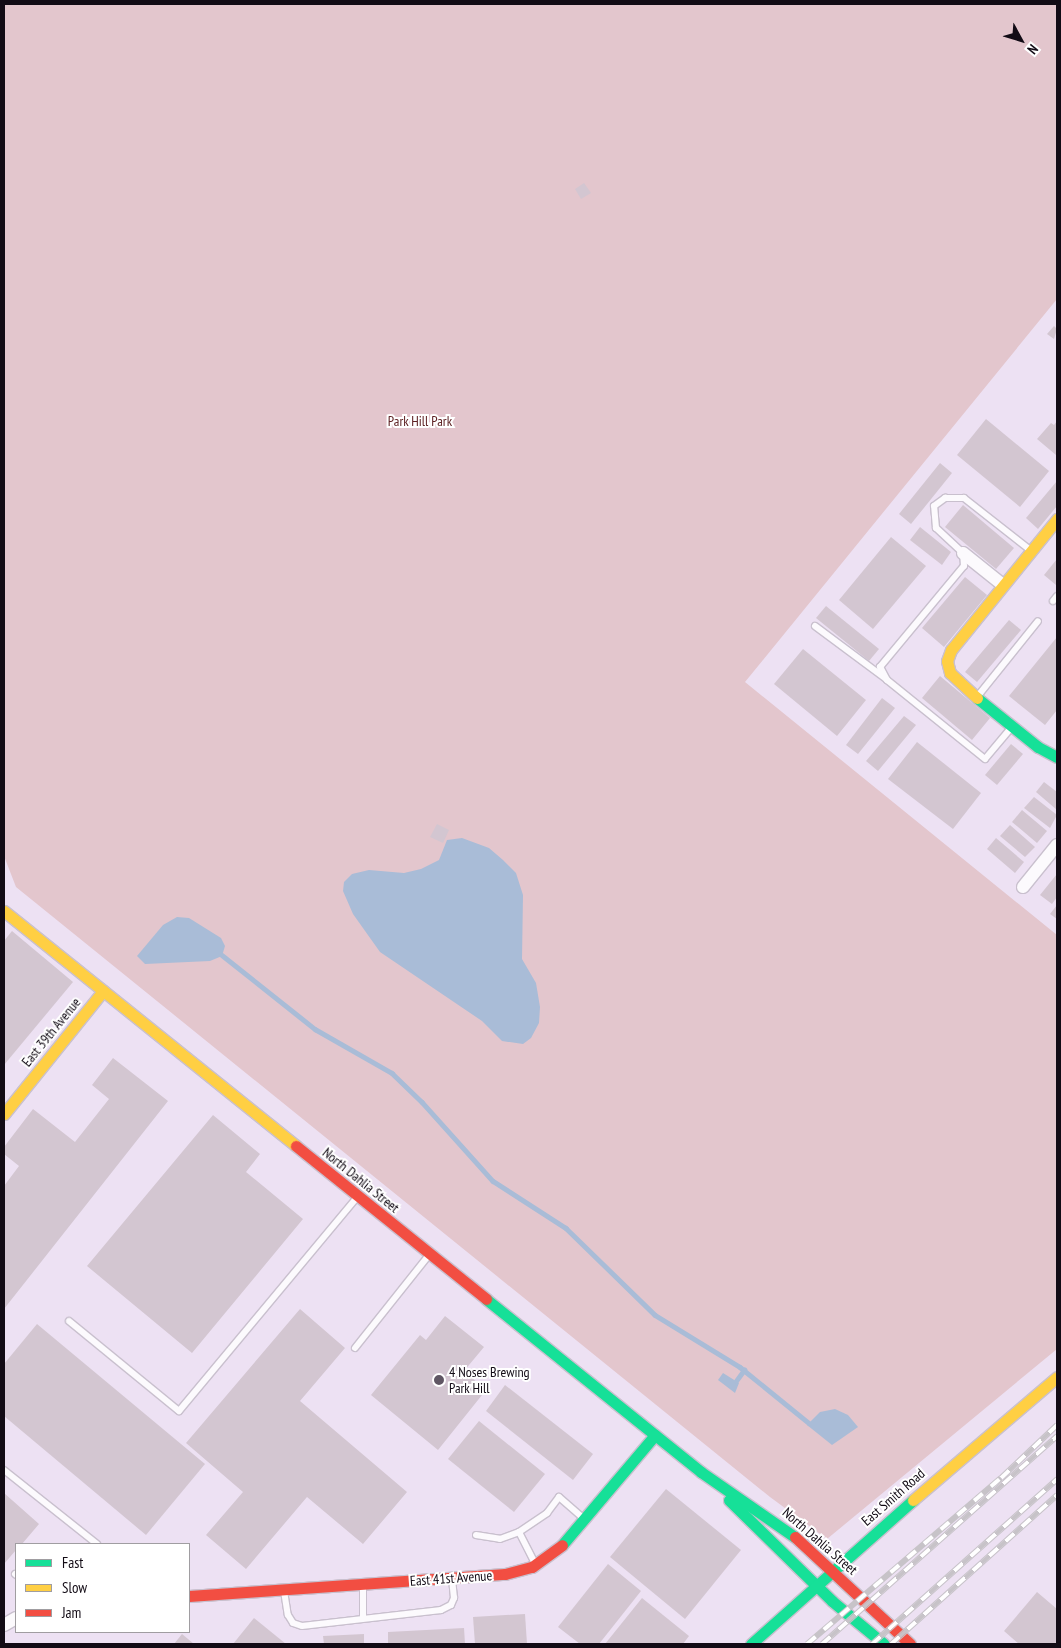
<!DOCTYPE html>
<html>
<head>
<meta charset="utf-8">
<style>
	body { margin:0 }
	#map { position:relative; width:1061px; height:1648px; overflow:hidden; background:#ede1f3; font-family:"PT Sans Narrow",sans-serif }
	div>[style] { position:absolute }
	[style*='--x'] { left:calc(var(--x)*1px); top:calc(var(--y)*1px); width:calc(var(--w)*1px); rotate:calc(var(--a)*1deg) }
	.green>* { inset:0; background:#e3c6cd }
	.water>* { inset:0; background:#a9bcd7 }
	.stream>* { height:4.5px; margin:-2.25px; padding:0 2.25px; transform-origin:2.25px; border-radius:2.25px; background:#a9bcd7 }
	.building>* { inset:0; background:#d3c6d1 }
	.roads { filter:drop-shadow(1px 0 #c9c0ce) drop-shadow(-1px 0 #c9c0ce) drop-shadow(0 1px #c9c0ce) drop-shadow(0 -1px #c9c0ce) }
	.lane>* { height:6px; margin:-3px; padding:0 3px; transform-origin:3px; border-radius:3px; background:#fcfafd }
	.street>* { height:12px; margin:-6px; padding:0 6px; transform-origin:6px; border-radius:6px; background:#fcfafd }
	.fast>* { height:11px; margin:-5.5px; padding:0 5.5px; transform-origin:5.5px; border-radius:5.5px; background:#16e098 }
	.slow>* { height:11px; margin:-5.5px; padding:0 5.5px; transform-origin:5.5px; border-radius:5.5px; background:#ffcf43 }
	.jam>* { height:11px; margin:-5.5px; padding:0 5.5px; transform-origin:5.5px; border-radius:5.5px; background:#f24e42 }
	.rail>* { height:5.5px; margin-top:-2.75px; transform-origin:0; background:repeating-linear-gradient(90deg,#fff 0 11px,#c7c3c8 0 22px); box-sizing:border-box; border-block:1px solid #c7c3c8 }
	.dots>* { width:14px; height:14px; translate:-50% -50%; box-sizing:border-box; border:2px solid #fff; border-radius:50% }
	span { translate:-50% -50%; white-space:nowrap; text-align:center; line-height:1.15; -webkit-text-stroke:4px #fff; paint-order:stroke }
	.park-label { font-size:14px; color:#5d2123 }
	.street-label { font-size:14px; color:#120b15 }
	.poi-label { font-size:14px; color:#120b15 }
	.left { translate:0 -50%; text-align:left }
	.frame { position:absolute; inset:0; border:5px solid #120b15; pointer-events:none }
	.legend { position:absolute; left:15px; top:1543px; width:175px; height:90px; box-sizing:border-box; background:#fff; border:1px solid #a09da1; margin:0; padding:6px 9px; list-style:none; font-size:15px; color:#120b15 }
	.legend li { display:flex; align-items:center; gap:10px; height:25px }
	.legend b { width:25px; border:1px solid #a09da1 }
	.north { position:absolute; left:996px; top:15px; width:50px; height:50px; -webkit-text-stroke:4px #fff; paint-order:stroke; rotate:129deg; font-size:14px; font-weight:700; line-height:20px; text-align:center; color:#120b15 }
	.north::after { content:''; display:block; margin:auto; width:18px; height:22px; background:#120b15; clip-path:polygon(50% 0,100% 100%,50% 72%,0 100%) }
</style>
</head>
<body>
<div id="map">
	<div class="green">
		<div style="clip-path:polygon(4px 4px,1057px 4px,1057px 299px,745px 682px,1057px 935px,1057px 1349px,827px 1539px,770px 1497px,16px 887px,4px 856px)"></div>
	</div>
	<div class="water">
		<div style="clip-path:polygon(462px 838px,489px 848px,503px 860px,516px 873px,523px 895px,522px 959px,536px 983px,540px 1007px,539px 1023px,531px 1038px,523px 1044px,502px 1041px,482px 1021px,380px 952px,353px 914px,343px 891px,344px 882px,352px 874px,369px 870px,404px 873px,421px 869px,439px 860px,447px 840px)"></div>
		<div style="clip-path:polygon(177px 917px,189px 918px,221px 938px,225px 946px,222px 956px,210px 961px,145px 964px,137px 956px,163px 925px)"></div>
		<div style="clip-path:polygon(723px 1373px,739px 1383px,735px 1393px,718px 1380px)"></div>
		<div style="clip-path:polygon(835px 1409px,848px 1415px,858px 1427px,832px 1445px,807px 1425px,820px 1412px)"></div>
	</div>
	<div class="stream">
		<div style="--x:222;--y:955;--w:119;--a:38.5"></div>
		<div style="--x:315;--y:1029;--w:89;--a:29.7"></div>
		<div style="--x:392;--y:1073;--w:42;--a:44"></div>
		<div style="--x:422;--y:1102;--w:106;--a:48.1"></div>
		<div style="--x:493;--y:1181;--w:87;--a:32.8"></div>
		<div style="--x:566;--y:1228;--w:124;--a:44.3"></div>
		<div style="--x:655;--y:1315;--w:100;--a:31.5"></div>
		<div style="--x:740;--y:1367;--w:89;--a:39.1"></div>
		<div style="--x:736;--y:1381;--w:14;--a:-54"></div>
	</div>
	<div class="building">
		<div style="clip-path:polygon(584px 183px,591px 193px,581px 199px,575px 189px)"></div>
		<div style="clip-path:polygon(1054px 326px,1057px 329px,1054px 339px,1047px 334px)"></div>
		<div style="clip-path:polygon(986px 419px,1049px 471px,1020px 507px,957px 455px)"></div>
		<div style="clip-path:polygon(1057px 421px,1057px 454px,1056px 455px,1037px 439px,1051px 423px,1054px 425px)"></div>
		<div style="clip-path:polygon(940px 463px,952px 473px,911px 524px,899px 514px)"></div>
		<div style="clip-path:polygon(1057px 481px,1057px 506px,1038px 529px,1026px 518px)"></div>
		<div style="clip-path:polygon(963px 505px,1014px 548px,996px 569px,945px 527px)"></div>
		<div style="clip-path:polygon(920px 527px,951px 552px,942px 565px,910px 540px)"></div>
		<div style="clip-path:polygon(891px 537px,926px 566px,873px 629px,839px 600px)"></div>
		<div style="clip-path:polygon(1057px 559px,1057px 584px,1056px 585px,1044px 575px)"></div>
		<div style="clip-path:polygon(965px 577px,987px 595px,944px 647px,922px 628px)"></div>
		<div style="clip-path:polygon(826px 606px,879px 649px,869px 661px,816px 618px)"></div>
		<div style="clip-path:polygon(1009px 620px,1021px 630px,977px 682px,965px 672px)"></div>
		<div style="clip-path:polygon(1057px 637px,1057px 710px,1045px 725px,1009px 696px)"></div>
		<div style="clip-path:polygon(803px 649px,866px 700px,837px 736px,774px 684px)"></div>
		<div style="clip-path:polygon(940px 676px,990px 718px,972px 740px,922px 698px)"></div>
		<div style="clip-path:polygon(882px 698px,895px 708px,858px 754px,846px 745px)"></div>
		<div style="clip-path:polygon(904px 716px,916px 725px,878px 771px,866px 761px)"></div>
		<div style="clip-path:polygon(917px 742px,981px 793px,953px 829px,888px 779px)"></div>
		<div style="clip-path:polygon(1011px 744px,1023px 754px,997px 785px,985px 775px)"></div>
		<div style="clip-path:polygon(1044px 782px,1057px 792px,1057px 810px,1036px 792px)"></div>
		<div style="clip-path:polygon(1034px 797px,1057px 815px,1050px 828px,1024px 808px)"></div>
		<div style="clip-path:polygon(1022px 810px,1047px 831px,1037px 843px,1012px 822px)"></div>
		<div style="clip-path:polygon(437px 824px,449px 830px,443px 843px,430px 837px)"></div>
		<div style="clip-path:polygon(1010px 825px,1035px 847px,1025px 857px,1000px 836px)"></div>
		<div style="clip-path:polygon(996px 838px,1024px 862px,1015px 873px,987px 849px)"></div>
		<div style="clip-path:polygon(1057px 874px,1057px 897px,1052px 904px,1040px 895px)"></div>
		<div style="clip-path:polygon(1057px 905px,1057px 919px,1050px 914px)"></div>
		<div style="clip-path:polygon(12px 931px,73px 982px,4px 1065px,4px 941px)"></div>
		<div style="clip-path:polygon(113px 1058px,168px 1101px,4px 1309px,4px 1186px,19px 1166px,4px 1154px,4px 1147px,33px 1109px,75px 1142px,109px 1099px,92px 1085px)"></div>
		<div style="clip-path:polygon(213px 1115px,260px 1154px,246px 1172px,303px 1219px,192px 1353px,87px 1266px)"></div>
		<div style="clip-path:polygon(300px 1309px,345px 1348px,300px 1401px,407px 1492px,363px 1544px,307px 1497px,246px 1569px,206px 1535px,243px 1492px,186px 1443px)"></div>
		<div style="clip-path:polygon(445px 1316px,484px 1347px,464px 1371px,486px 1390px,438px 1450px,371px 1395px,420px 1335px,426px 1340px)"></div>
		<div style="clip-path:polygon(37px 1324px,205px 1464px,146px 1535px,4px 1416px,4px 1364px)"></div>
		<div style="clip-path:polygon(505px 1385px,593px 1454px,573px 1480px,486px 1411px)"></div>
		<div style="clip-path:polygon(479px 1421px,545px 1474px,514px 1512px,448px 1459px)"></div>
		<div style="clip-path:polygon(666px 1489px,741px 1550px,685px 1619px,610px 1557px)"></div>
		<div style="clip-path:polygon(4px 1493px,39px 1524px,22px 1544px,16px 1544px,16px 1550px,4px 1564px)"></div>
		<div style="clip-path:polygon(608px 1564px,641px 1591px,599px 1644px,580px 1644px,558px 1627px)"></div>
		<div style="clip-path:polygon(1037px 1592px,1057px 1609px,1057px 1644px,1019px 1644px,1004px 1631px)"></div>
		<div style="clip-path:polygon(642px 1598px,689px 1636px,683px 1644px,605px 1644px)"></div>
		<div style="clip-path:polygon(525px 1614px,527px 1644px,475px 1644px,473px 1617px)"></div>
		<div style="clip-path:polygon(254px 1618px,286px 1644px,233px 1644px)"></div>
		<div style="clip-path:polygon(464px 1628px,465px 1644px,388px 1644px,388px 1632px)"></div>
		<div style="clip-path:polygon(182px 1634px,194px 1644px,174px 1644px)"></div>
		<div style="clip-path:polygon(364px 1634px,364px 1644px,324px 1644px,323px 1636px)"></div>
	</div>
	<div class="roads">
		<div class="lane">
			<div style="--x:1053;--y:601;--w:6;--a:-51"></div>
			<div style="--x:815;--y:626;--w:89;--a:36.7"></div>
			<div style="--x:977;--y:697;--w:97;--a:-51.2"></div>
			<div style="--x:1011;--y:728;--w:40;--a:130"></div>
			<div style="--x:985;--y:759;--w:126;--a:-141.1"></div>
			<div style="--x:887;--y:680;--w:15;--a:-118"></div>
			<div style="--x:880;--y:667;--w:131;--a:-50.3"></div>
			<div style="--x:964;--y:566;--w:13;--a:-94"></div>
			<div style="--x:963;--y:553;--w:37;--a:-137"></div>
			<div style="--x:936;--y:528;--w:22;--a:-95"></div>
			<div style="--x:934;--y:506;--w:14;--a:-36"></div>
			<div style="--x:945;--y:498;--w:19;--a:0"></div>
			<div style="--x:964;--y:498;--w:84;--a:38.2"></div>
			<div style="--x:69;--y:1321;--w:142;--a:39.3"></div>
			<div style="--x:179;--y:1411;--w:278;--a:-50.2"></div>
			<div style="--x:355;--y:1348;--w:119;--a:-51.5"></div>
			<div style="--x:4;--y:1470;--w:119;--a:38.5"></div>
			<div style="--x:519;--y:1532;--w:35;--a:63"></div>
			<div style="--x:476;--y:1535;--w:24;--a:9"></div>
			<div style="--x:500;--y:1539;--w:20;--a:-20"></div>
			<div style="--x:519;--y:1532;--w:34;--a:-34"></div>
			<div style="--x:547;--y:1513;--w:20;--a:-53"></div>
			<div style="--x:559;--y:1497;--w:30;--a:41"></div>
			<div style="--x:15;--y:1574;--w:1;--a:45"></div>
			<div style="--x:363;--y:1585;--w:32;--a:90"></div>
			<div style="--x:284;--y:1591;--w:24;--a:81"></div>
			<div style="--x:288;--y:1615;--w:9;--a:58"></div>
			<div style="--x:293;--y:1623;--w:9;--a:18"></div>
			<div style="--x:302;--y:1626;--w:140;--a:-6.6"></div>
			<div style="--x:441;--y:1610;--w:11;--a:-27"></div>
			<div style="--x:451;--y:1605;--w:8;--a:-67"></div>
			<div style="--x:454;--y:1598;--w:18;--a:-96"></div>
		</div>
		<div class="street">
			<div style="--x:963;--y:553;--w:51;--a:38.7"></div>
			<div style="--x:1023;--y:887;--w:54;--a:-51"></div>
			<div style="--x:4;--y:1625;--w:14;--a:-30"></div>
		</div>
		<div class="fast">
			<div style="--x:977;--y:698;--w:78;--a:38.8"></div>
			<div style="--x:1038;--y:747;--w:21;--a:28"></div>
			<div style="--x:486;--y:1299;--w:276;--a:38.8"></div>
			<div style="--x:701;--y:1472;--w:114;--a:34.7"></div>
			<div style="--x:729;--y:1500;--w:144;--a:44.4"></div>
			<div style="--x:832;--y:1601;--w:67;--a:39.6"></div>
			<div style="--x:562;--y:1545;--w:144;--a:-49.8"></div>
			<div style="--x:751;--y:1644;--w:217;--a:-41.6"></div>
		</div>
		<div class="slow">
			<div style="--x:977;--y:698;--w:37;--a:-137"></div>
			<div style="--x:950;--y:673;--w:12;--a:-104"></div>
			<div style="--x:947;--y:661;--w:12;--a:-70"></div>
			<div style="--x:951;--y:650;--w:169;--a:-51"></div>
			<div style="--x:4;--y:911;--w:375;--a:38.8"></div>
			<div style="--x:4;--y:1114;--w:158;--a:-51.2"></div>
			<div style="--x:913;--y:1500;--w:189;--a:-40.5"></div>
		</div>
		<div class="jam">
			<div style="--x:296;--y:1146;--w:244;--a:38.8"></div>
			<div style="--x:795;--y:1537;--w:157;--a:42.9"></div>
			<div style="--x:189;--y:1596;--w:317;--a:-4"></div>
			<div style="--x:505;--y:1574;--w:28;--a:-15"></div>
			<div style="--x:532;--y:1567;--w:37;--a:-36"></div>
		</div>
	</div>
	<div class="rail">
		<div style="--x:807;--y:1644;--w:255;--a:-40.6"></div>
		<div style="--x:1001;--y:1478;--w:77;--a:-43.4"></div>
		<div style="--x:822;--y:1644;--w:314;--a:-41.5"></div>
		<div style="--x:872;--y:1644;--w:248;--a:-41.7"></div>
		<div style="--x:891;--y:1644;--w:223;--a:-41.9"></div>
	</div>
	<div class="dots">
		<div style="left:439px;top:1380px;background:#5f5663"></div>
	</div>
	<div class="park-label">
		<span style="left:420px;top:421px">Park Hill Park</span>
	</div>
	<div class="street-label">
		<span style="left:51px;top:1032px;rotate:-51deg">East 39th Avenue</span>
		<span style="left:361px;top:1180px;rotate:39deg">North Dahlia Street</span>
		<span style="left:893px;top:1497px;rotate:-41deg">East Smith Road</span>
		<span style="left:820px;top:1541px;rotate:41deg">North Dahlia Street</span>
		<span style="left:451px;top:1578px;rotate:-4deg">East 41st Avenue</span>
	</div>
	<div class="poi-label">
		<span class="left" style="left:449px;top:1380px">4 Noses Brewing<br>Park Hill</span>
	</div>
	<div class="frame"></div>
	<ul class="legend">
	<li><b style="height:6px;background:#16e098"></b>Fast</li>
	<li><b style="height:6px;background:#ffcf43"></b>Slow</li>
	<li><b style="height:6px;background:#f24e42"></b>Jam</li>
	</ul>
	<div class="north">N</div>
</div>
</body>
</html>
